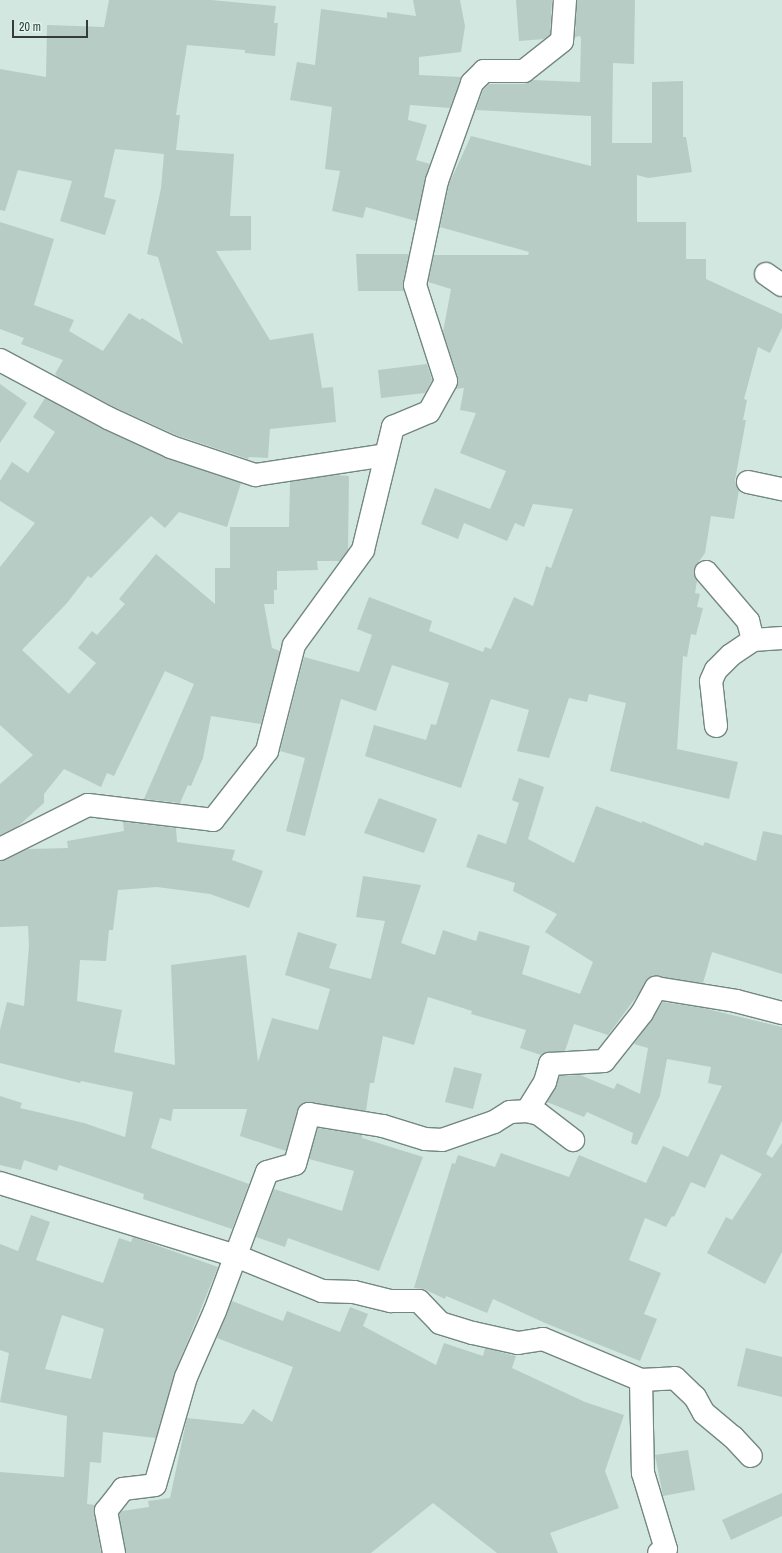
<!DOCTYPE html>
<html>
<head>
<meta charset="utf-8">
<style>
	body { margin:0 }
	#map { position:relative; width:782px; height:1553px; overflow:hidden; background:#d1e7df; font-family:"Archivo Narrow",sans-serif }
	div>[style] { position:absolute }
	[style*='--x'] { left:calc(var(--x)*1px); top:calc(var(--y)*1px); width:calc(var(--w)*1px); rotate:calc(var(--a)*1deg) }
	.building>* { inset:0; background:#b7ccc5 }
	.roads { filter:drop-shadow(1px 0 #738781) drop-shadow(-1px 0 #738781) drop-shadow(0 1px #738781) drop-shadow(0 -1px #738781) }
	.street>* { height:22px; margin:-11px; padding:0 11px; transform-origin:11px; border-radius:11px; background:#fff }
	span { translate:-50% -50%; white-space:nowrap; text-align:center; line-height:1.15; -webkit-text-stroke:3px #def4ed; paint-order:stroke }
	.scale { position:absolute; left:12px; top:20px; width:76px; height:18px; box-sizing:border-box; border:2px solid #343c39; border-top:0; padding-left:5px; font-size:12px; line-height:14px; white-space:nowrap; color:#343c39; -webkit-text-stroke:3px #def4ed; paint-order:stroke }
</style>
</head>
<body>
<div id="map">
	<div class="building">
		<div style="clip-path:polygon(109px 0,211px 0,276px 6px,274px 23px,278px 23px,275px 56px,245px 53px,245px 50px,187px 45px,176px 115px,180px 115px,176px 150px,234px 154px,230px 216px,251px 216px,251px 250px,216px 251px,270px 340px,313px 333px,322px 388px,333px 387px,336px 422px,270px 429px,268px 458px,249px 457px,248px 459px,176px 435px,114px 407px,58px 377px,55px 374px,63px 360px,21px 344px,24px 338px,0 329px,0 222px,54px 239px,34px 305px,74px 320px,69px 331px,103px 351px,129px 313px,140px 320px,142px 318px,183px 344px,158px 257px,147px 254px,161px 188px,164px 154px,115px 149px,104px 197px,116px 200px,105px 235px,60px 221px,72px 181px,18px 170px,5px 211px,0 210px,0 69px,46px 77px,47px 25px,104px 27px)"></div>
		<div style="clip-path:polygon(413px 0,460px 0,465px 26px,461px 52px,419px 57px,419px 75px,461px 77px,450px 108px,410px 105px,408px 120px,427px 125px,416px 160px,430px 164px,416px 221px,366px 207px,363px 218px,332px 211px,340px 171px,325px 169px,332px 107px,290px 100px,297px 62px,315px 65px,321px 9px,387px 18px,387px 12px,416px 16px)"></div>
		<div style="clip-path:polygon(516px 0,552px 0,550px 35px,544px 39px,519px 41px)"></div>
		<div style="clip-path:polygon(577px 0,635px 0,634px 64px,613px 63px,612px 143px,652px 143px,652px 82px,683px 81px,683px 137px,686px 137px,692px 172px,648px 178px,637px 175px,637px 222px,686px 222px,686px 259px,706px 259px,706px 279px,782px 314px,782px 328px,770px 353px,758px 347px,744px 399px,747px 400px,743px 420px,746px 420px,735px 480px,739px 490px,734px 519px,711px 516px,705px 553px,694px 568px,697px 581px,695px 593px,700px 594px,697px 607px,703px 608px,696px 635px,691px 634px,687px 657px,683px 656px,677px 749px,738px 762px,729px 799px,610px 771px,626px 703px,589px 694px,587px 702px,569px 698px,549px 758px,517px 751px,529px 710px,491px 699px,461px 788px,365px 756px,374px 725px,426px 740px,431px 724px,436px 725px,449px 683px,392px 665px,376px 711px,341px 699px,305px 836px,286px 831px,305px 758px,280px 751px,304px 657px,359px 672px,372px 635px,357px 629px,369px 597px,432px 621px,429px 631px,483px 652px,485px 647px,491px 649px,514px 597px,533px 606px,546px 566px,551px 568px,573px 509px,533px 504px,524px 527px,515px 523px,507px 541px,464px 523px,458px 539px,421px 524px,435px 488px,490px 509px,506px 471px,460px 453px,476px 413px,460px 410px,464px 388px,456px 389px,458px 377px,443px 332px,451px 289px,428px 282px,434px 255px,528px 255px,529px 252px,440px 227px,449px 184px,471px 136px,591px 166px,591px 116px,476px 110px,483px 90px,489px 84px,524px 84px,533px 80px,580px 82px,581px 39px,580px 36px,575px 37px)"></div>
		<div style="clip-path:polygon(356px 254px,409px 254px,403px 282px,404px 291px,358px 291px)"></div>
		<div style="clip-path:polygon(427px 364px,432px 380px,425px 393px,381px 398px,378px 370px)"></div>
		<div style="clip-path:polygon(0 384px,27px 403px,0 443px)"></div>
		<div style="clip-path:polygon(45px 398px,103px 429px,166px 458px,241px 483px,227px 527px,179px 512px,165px 528px,151px 516px,91px 578px,88px 576px,67px 603px,22px 650px,69px 694px,96px 663px,78px 648px,92px 631px,97px 635px,125px 604px,119px 599px,156px 554px,215px 604px,215px 568px,230px 568px,230px 527px,289px 527px,290px 482px,334px 475px,349px 476px,348px 550px,340px 561px,317px 561px,318px 570px,277px 571px,277px 590px,274px 590px,274px 604px,264px 604px,272px 648px,280px 651px,261px 724px,211px 716px,203px 758px,191px 786px,188px 785px,180px 803px,144px 799px,194px 684px,165px 671px,114px 776px,107px 773px,101px 787px,64px 769px,44px 794px,44px 803px,17px 827px,0 835px,0 784px,33px 755px,0 725px,0 567px,35px 523px,0 501px,0 481px,12px 462px,28px 473px,55px 432px,33px 417px)"></div>
		<div style="clip-path:polygon(519px 778px,544px 787px,528px 839px,574px 863px,596px 806px,642px 823px,642px 821px,703px 846px,705px 842px,756px 861px,763px 831px,782px 835px,782px 974px,712px 952px,703px 983px,651px 977px,608px 1035px,574px 1024px,565px 1051px,549px 1052px,541px 1055px,520px 1048px,526px 1030px,471px 1014px,472px 1011px,428px 997px,414px 1045px,383px 1036px,374px 1083px,370px 1083px,366px 1111px,305px 1102px,297px 1111px,286px 1151px,240px 1136px,247px 1109px,173px 1109px,171px 1121px,160px 1118px,151px 1148px,249px 1184px,232px 1229px,143px 1199px,144px 1194px,59px 1165px,57px 1171px,24px 1160px,21px 1170px,0 1165px,0 1096px,22px 1103px,20px 1108px,84px 1123px,125px 1137px,133px 1092px,81px 1081px,80px 1083px,0 1063px,0 1030px,7px 1002px,24px 1006px,29px 946px,28px 926px,0 927px,0 861px,28px 849px,68px 848px,67px 841px,124px 831px,123px 822px,125px 822px,176px 828px,177px 842px,235px 850px,232px 860px,263px 871px,249px 908px,210px 894px,157px 887px,118px 890px,113px 930px,109px 930px,106px 961px,80px 960px,77px 1001px,122px 1010px,114px 1052px,175px 1065px,171px 965px,246px 955px,258px 1062px,272px 1018px,318px 1030px,330px 989px,285px 975px,298px 932px,337px 944px,329px 968px,371px 979px,385px 921px,356px 917px,363px 876px,421px 885px,401px 943px,435px 955px,443px 930px,476px 941px,479px 931px,530px 946px,522px 974px,580px 994px,593px 962px,545px 932px,557px 914px,513px 891px,515px 883px,466px 867px,478px 834px,506px 844px,519px 803px,512px 800px)"></div>
		<div style="clip-path:polygon(379px 798px,437px 819px,424px 853px,364px 833px)"></div>
		<div style="clip-path:polygon(663px 1002px,703px 1008px,782px 1027px,782px 1121px,766px 1154px,772px 1158px,782px 1143px,782px 1252px,765px 1284px,707px 1253px,726px 1217px,732px 1220px,762px 1174px,721px 1154px,705px 1188px,691px 1182px,674px 1217px,672px 1216px,666px 1227px,645px 1218px,629px 1260px,661px 1273px,644px 1314px,657px 1319px,640px 1361px,545px 1323px,493px 1299px,487px 1313px,446px 1296px,445px 1299px,424px 1289px,414px 1288px,452px 1163px,455px 1164px,458px 1155px,495px 1167px,501px 1153px,569px 1177px,579px 1155px,646px 1183px,663px 1146px,688px 1157px,722px 1086px,708px 1083px,711px 1067px,667px 1059px,660px 1096px,637px 1145px,631px 1143px,633px 1133px,587px 1112px,584px 1117px,547px 1102px,560px 1076px,580px 1075px,614px 1089px,617px 1083px,640px 1094px,648px 1048px,634px 1044px)"></div>
		<div style="clip-path:polygon(454px 1067px,482px 1074px,473px 1109px,445px 1102px)"></div>
		<div style="clip-path:polygon(318px 1128px,362px 1135px,362px 1138px,423px 1157px,379px 1271px,288px 1238px,285px 1247px,256px 1237px,274px 1189px,342px 1211px,354px 1171px,309px 1159px)"></div>
		<div style="clip-path:polygon(evenodd,31px 1215px,50px 1222px,36px 1260px,103px 1283px,119px 1238px,131px 1242px,133px 1237px,218px 1267px,175px 1372px,156px 1438px,103px 1432px,101px 1463px,90px 1462px,87px 1504px,95px 1505px,94px 1513px,101px 1553px,0 1553px,0 1472px,64px 1477px,67px 1416px,0 1402px,9px 1353px,0 1350px,0 1244px,18px 1251px,31px 1215px,62px 1315px,104px 1329px,91px 1379px,45px 1369px,62px 1315px)"></div>
		<div style="clip-path:polygon(232px 1301px,283px 1321px,287px 1311px,340px 1332px,350px 1307px,368px 1314px,363px 1326px,436px 1365px,444px 1343px,483px 1356px,485px 1348px,516px 1356px,512px 1368px,585px 1402px,624px 1415px,605px 1471px,619px 1508px,550px 1533px,558px 1553px,497px 1553px,433px 1503px,371px 1553px,126px 1553px,119px 1514px,122px 1511px,149px 1507px,148px 1501px,170px 1498px,187px 1418px,243px 1424px,253px 1409px,272px 1422px,293px 1367px,217px 1338px)"></div>
		<div style="clip-path:polygon(746px 1348px,782px 1357px,782px 1397px,737px 1386px)"></div>
		<div style="clip-path:polygon(688px 1450px,695px 1490px,663px 1496px,655px 1455px)"></div>
		<div style="clip-path:polygon(782px 1493px,782px 1516px,731px 1540px,722px 1520px)"></div>
	</div>
	<div class="roads">
		<div class="street">
			<div style="--x:766;--y:274;--w:19;--a:35"></div>
			<div style="--x:0;--y:360;--w:123;--a:28.2"></div>
			<div style="--x:108;--y:418;--w:69;--a:24.7"></div>
			<div style="--x:171;--y:447;--w:89;--a:18.4"></div>
			<div style="--x:255;--y:475;--w:132;--a:-8.7"></div>
			<div style="--x:748;--y:482;--w:35;--a:12"></div>
			<div style="--x:706;--y:572;--w:65;--a:49.4"></div>
			<div style="--x:748;--y:621;--w:20;--a:75"></div>
			<div style="--x:753;--y:640;--w:29;--a:-4"></div>
			<div style="--x:716;--y:726;--w:45;--a:-96.3"></div>
			<div style="--x:711;--y:681;--w:12;--a:-66"></div>
			<div style="--x:716;--y:670;--w:21;--a:-45"></div>
			<div style="--x:731;--y:655;--w:27;--a:-34"></div>
			<div style="--x:0;--y:849;--w:98;--a:-26.6"></div>
			<div style="--x:88;--y:805;--w:126;--a:6.8"></div>
			<div style="--x:213;--y:820;--w:88;--a:-52"></div>
			<div style="--x:267;--y:751;--w:109;--a:-75.7"></div>
			<div style="--x:294;--y:645;--w:117;--a:-54"></div>
			<div style="--x:363;--y:550;--w:127;--a:-76.3"></div>
			<div style="--x:393;--y:427;--w:39;--a:-23"></div>
			<div style="--x:429;--y:412;--w:35;--a:-61"></div>
			<div style="--x:446;--y:381;--w:101;--a:-107.9"></div>
			<div style="--x:415;--y:285;--w:106;--a:-78.1"></div>
			<div style="--x:437;--y:181;--w:104;--a:-70.3"></div>
			<div style="--x:472;--y:83;--w:17;--a:-45"></div>
			<div style="--x:484;--y:71;--w:40;--a:0"></div>
			<div style="--x:524;--y:71;--w:48;--a:-38.3"></div>
			<div style="--x:562;--y:41;--w:41;--a:-85.8"></div>
			<div style="--x:527;--y:1111;--w:34;--a:-58"></div>
			<div style="--x:545;--y:1082;--w:19;--a:-74"></div>
			<div style="--x:550;--y:1064;--w:54;--a:-3.2"></div>
			<div style="--x:604;--y:1061;--w:61;--a:-51.6"></div>
			<div style="--x:642;--y:1013;--w:29;--a:-61"></div>
			<div style="--x:656;--y:988;--w:81;--a:9.2"></div>
			<div style="--x:736;--y:1001;--w:48;--a:14.6"></div>
			<div style="--x:0;--y:1183;--w:247;--a:17.2"></div>
			<div style="--x:236;--y:1256;--w:93;--a:22.1"></div>
			<div style="--x:322;--y:1291;--w:32;--a:2"></div>
			<div style="--x:354;--y:1292;--w:38;--a:14"></div>
			<div style="--x:391;--y:1301;--w:28;--a:0"></div>
			<div style="--x:419;--y:1301;--w:30;--a:46"></div>
			<div style="--x:440;--y:1323;--w:34;--a:17"></div>
			<div style="--x:473;--y:1333;--w:46;--a:12.5"></div>
			<div style="--x:518;--y:1343;--w:25;--a:-9"></div>
			<div style="--x:543;--y:1339;--w:106;--a:22.7"></div>
			<div style="--x:641;--y:1380;--w:34;--a:-3"></div>
			<div style="--x:675;--y:1378;--w:28;--a:44"></div>
			<div style="--x:695;--y:1397;--w:18;--a:61"></div>
			<div style="--x:704;--y:1413;--w:38;--a:40"></div>
			<div style="--x:733;--y:1437;--w:26;--a:47"></div>
			<div style="--x:641;--y:1380;--w:93;--a:88.8"></div>
			<div style="--x:643;--y:1473;--w:79;--a:73.2"></div>
			<div style="--x:666;--y:1549;--w:8;--a:150"></div>
			<div style="--x:114;--y:1553;--w:43;--a:-100.8"></div>
			<div style="--x:106;--y:1511;--w:28;--a:-52"></div>
			<div style="--x:123;--y:1489;--w:32;--a:-7"></div>
			<div style="--x:155;--y:1485;--w:112;--a:-74"></div>
			<div style="--x:186;--y:1377;--w:72;--a:-66.3"></div>
			<div style="--x:215;--y:1311;--w:148;--a:-69.5"></div>
			<div style="--x:267;--y:1172;--w:29;--a:-16"></div>
			<div style="--x:295;--y:1164;--w:52;--a:-74.4"></div>
			<div style="--x:309;--y:1114;--w:75;--a:9.2"></div>
			<div style="--x:383;--y:1126;--w:44;--a:17.2"></div>
			<div style="--x:425;--y:1139;--w:17;--a:3"></div>
			<div style="--x:442;--y:1140;--w:55;--a:-19.1"></div>
			<div style="--x:494;--y:1122;--w:19;--a:-32"></div>
			<div style="--x:510;--y:1112;--w:17;--a:-3"></div>
			<div style="--x:527;--y:1111;--w:12;--a:14"></div>
			<div style="--x:539;--y:1114;--w:43;--a:37.4"></div>
		</div>
	</div>
	<div class="scale">20 m</div>
</div>
</body>
</html>
